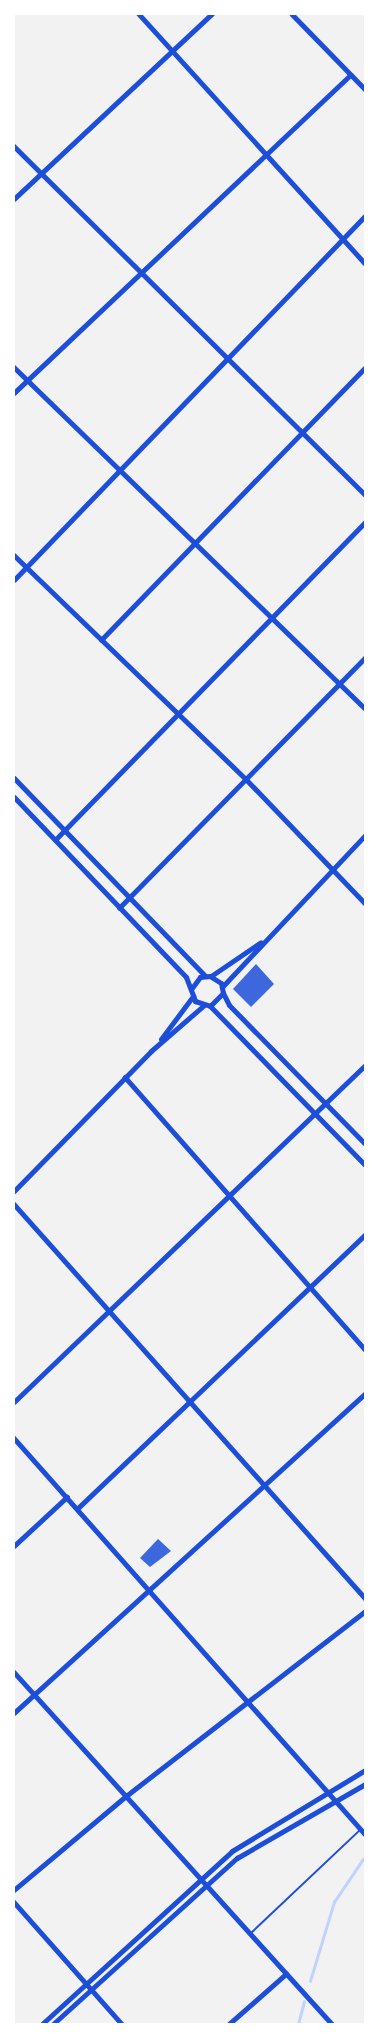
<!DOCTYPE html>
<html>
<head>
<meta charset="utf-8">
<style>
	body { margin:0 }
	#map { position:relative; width:379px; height:2038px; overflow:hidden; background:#f2f2f2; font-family:"Work Sans",sans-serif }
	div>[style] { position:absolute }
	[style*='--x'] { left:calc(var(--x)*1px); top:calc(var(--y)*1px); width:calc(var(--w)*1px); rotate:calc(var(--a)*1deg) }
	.stream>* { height:2.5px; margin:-1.25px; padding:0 1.25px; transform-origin:1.25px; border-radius:1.25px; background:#bfd3fe }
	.building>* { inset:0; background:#3d67dc }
	.service>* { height:2px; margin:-1px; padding:0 1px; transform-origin:1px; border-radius:1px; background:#1d4ed8 }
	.minor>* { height:4.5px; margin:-2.25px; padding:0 2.25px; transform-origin:2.25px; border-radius:2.25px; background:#1d4ed8 }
	.tertiary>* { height:5px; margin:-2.5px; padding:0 2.5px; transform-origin:2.5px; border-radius:2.5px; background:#1d4ed8 }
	span { translate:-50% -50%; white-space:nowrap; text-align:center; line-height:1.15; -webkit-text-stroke:4px #fff; paint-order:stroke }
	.frame { position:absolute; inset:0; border:15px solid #fff; pointer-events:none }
</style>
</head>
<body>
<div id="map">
	<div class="stream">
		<div style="--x:310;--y:1981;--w:83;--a:-73.1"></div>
		<div style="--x:334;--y:1902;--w:52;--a:-56"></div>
		<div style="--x:298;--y:2024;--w:23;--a:-75"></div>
	</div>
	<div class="building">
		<div style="clip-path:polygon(256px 964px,274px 984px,251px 1007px,233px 989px)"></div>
		<div style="clip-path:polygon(158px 1539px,171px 1551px,150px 1567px,140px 1558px)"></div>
	</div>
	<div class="service">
		<div style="--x:250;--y:1934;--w:153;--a:-43.4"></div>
	</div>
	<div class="minor">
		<div style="--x:139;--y:14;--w:336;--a:47.8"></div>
		<div style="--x:292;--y:14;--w:105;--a:45.8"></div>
		<div style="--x:14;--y:146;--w:495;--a:44.8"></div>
		<div style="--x:14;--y:199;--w:271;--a:-43.1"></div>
		<div style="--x:14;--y:367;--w:489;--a:44.2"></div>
		<div style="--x:14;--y:393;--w:463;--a:-43.4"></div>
		<div style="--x:14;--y:555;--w:322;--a:44"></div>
		<div style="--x:246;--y:779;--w:172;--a:46.2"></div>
		<div style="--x:14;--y:580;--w:506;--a:-46.04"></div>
		<div style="--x:101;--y:640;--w:379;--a:-45.9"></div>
		<div style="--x:55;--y:840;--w:444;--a:-45.7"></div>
		<div style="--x:119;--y:908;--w:351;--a:-45.5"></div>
		<div style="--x:125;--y:1077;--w:363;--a:48.6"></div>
		<div style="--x:14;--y:1204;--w:528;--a:48.3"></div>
		<div style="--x:14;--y:1402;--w:487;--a:-43.8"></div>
		<div style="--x:14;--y:1438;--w:529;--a:48.45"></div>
		<div style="--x:77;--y:1509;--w:398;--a:-43.6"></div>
		<div style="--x:14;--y:1546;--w:72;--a:-42.8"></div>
		<div style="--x:14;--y:1672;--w:474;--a:47.9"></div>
		<div style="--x:14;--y:1713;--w:474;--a:-42.3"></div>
		<div style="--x:14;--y:1890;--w:146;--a:-40"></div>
		<div style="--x:126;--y:1796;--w:302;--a:-37.7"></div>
		<div style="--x:14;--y:1902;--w:163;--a:48.5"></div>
		<div style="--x:229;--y:2024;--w:76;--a:-41.3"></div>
	</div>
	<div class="tertiary">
		<div style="--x:14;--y:778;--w:275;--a:46"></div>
		<div style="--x:14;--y:797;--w:249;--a:46.3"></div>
		<div style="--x:186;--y:977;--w:26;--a:69"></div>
		<div style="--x:195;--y:1001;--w:16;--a:18"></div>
		<div style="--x:210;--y:1006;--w:18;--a:-45"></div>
		<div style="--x:223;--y:993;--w:10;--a:-101"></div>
		<div style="--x:221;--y:983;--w:13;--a:-148"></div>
		<div style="--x:210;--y:976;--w:10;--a:174"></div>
		<div style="--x:200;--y:977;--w:14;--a:126"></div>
		<div style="--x:211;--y:976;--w:60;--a:-34.2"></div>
		<div style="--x:222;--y:987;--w:209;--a:-46.7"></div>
		<div style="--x:223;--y:993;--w:13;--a:63"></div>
		<div style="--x:229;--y:1005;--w:194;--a:45.6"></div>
		<div style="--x:210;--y:1006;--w:222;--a:45.7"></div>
		<div style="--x:161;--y:1039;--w:54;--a:-53.3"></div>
		<div style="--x:14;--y:1191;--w:196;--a:-45.6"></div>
		<div style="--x:151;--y:1051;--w:69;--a:-40.9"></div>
		<div style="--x:42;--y:2024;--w:257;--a:-42.3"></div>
		<div style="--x:232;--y:1851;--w:156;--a:-31.3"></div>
		<div style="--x:53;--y:2024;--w:248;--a:-42.1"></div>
		<div style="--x:237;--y:1858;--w:148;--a:-30"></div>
	</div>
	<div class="frame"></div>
</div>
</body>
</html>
